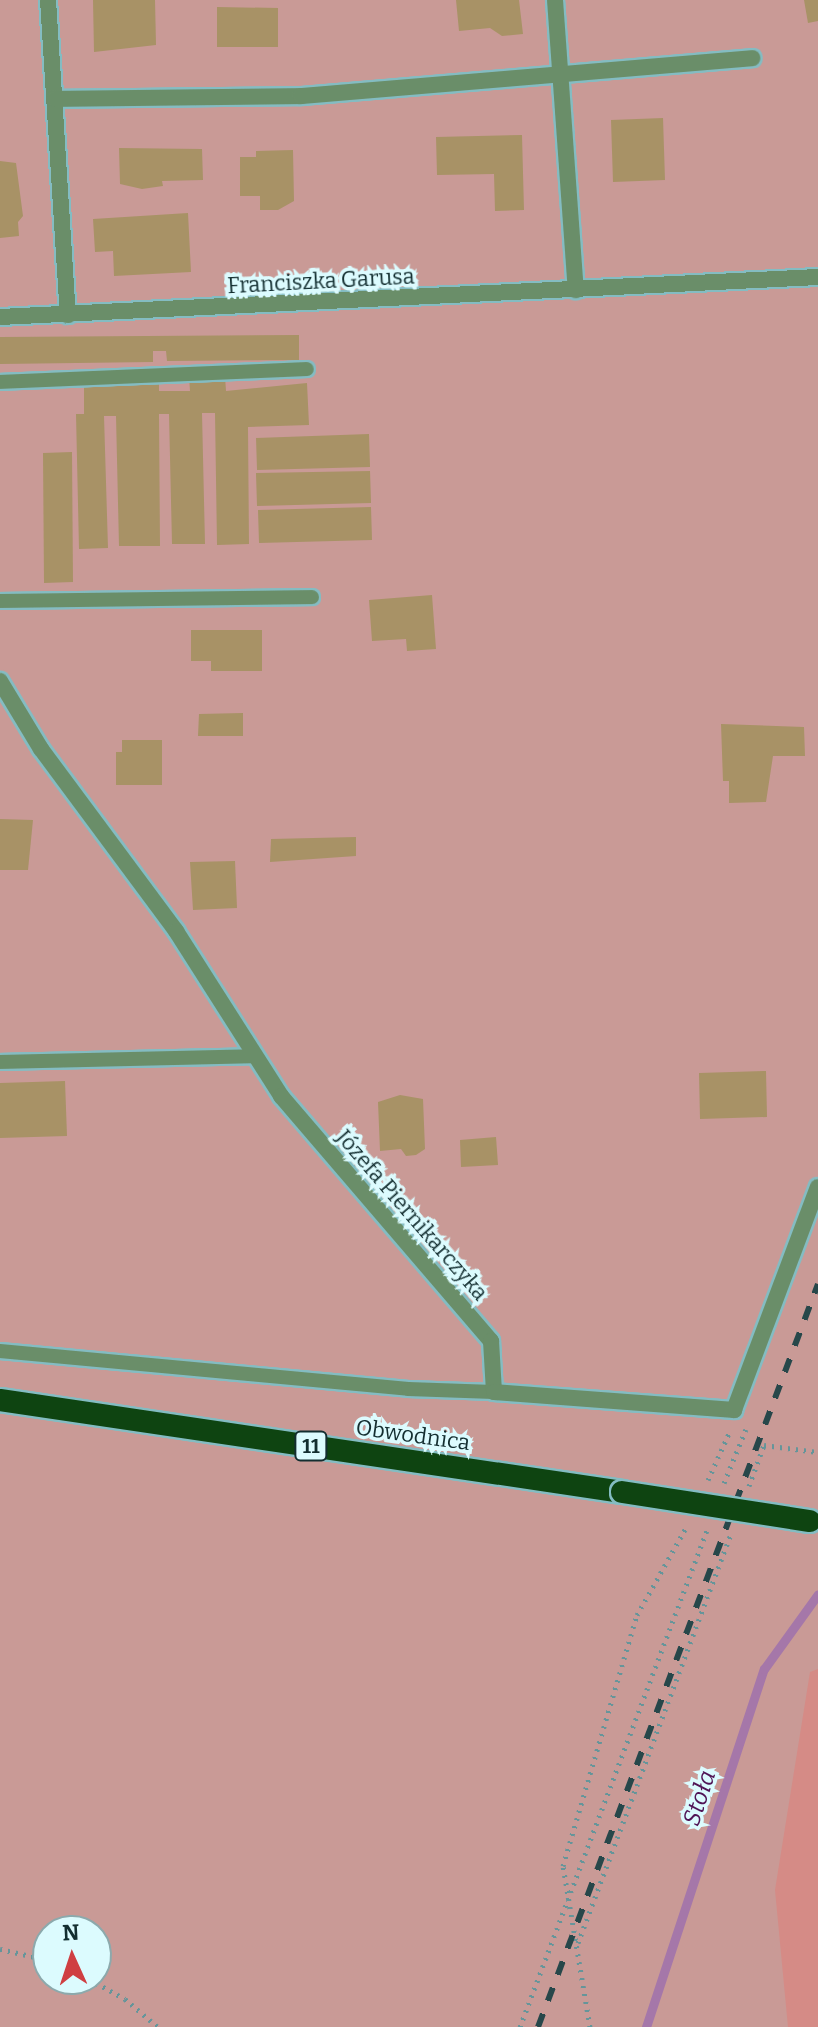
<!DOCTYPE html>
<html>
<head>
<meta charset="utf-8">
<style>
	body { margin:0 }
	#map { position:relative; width:818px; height:2027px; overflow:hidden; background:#a0e0e7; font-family:Bitter,serif }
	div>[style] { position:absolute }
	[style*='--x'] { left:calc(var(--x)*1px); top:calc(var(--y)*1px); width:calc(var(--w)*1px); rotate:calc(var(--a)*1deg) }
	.green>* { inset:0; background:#c99a96 }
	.forest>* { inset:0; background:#d58b86 }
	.stream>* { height:9px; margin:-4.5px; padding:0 4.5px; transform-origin:4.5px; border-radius:4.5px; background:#a577a9 }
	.building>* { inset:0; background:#a89266 }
	.path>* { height:5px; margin-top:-2.5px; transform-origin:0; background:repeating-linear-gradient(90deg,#65959a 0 2px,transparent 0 8px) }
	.roads { filter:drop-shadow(2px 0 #84bcc2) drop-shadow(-2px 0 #84bcc2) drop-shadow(0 2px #84bcc2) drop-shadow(0 -2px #84bcc2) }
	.service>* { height:14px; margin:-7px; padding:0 7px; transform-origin:7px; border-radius:7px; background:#6a8e69 }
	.minor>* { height:16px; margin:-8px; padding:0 8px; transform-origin:8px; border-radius:8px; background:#6a8e69 }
	.trunk>* { height:22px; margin:-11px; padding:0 11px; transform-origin:11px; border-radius:11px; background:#0e4411 }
	.rail>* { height:6px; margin-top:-3px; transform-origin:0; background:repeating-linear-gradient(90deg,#27474a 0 14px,transparent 0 28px) }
	.bridges { filter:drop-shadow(2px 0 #84bcc2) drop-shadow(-2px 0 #84bcc2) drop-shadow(0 2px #84bcc2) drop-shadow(0 -2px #84bcc2) }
	.trunk-bridge>* { height:22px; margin:-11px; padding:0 11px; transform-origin:11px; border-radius:11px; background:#0e4411 }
	span { translate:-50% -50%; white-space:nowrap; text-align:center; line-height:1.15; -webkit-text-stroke:7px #dcfbfe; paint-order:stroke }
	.shield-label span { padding:2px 6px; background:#dcfbfe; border:2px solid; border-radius:6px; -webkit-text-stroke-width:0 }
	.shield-label { font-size:20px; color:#132e30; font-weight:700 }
	.street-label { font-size:22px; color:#132e30 }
	.water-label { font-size:24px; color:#501556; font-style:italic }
	.north { position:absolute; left:32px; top:1915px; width:80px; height:80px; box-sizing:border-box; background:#dcfbfe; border:2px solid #8ca9ac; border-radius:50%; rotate:357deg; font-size:22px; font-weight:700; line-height:32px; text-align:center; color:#132e30 }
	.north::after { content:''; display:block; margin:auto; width:28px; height:36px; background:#cf3f42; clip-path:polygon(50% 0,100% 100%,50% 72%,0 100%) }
</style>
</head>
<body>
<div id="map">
	<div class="green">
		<div style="clip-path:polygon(evenodd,0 0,818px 0,818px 2027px,0 2027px,0 0,48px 1931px,96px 1931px,96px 1979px,48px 1979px,48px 1931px)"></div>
	</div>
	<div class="forest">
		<div style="clip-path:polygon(818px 1669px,818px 2027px,788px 2027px,775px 1890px,810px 1672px)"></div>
	</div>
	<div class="stream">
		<div style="--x:646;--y:2027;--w:377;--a:-71.8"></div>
		<div style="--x:764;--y:1669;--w:92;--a:-54.2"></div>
	</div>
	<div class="building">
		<div style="clip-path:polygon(93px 0,155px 0,156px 45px,94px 52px)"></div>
		<div style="clip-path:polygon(456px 0,519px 0,523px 34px,502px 36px,490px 28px,459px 31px)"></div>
		<div style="clip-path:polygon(804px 0,818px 0,818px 21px,808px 23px)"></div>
		<div style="clip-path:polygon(217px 7px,278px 8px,278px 47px,217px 47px)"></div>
		<div style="clip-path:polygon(663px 118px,665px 180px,613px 182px,611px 120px)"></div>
		<div style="clip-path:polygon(522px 135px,524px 210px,495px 211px,494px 174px,437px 175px,436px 137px)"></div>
		<div style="clip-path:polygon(119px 148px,202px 149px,203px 180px,162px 181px,163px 186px,142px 189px,120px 184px)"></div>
		<div style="clip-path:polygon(293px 150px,294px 201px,278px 210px,260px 210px,260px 196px,240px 196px,240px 157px,256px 157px,256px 151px)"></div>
		<div style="clip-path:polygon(0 161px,16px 163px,23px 216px,18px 222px,19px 236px,0 238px)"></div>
		<div style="clip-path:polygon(188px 213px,191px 272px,114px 276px,113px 251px,95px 252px,93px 219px)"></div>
		<div style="clip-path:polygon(299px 335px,299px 360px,167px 361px,166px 351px,153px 351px,153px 362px,0 364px,0 337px)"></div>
		<div style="clip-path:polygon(225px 376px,226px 391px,307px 383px,309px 425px,248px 427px,249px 544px,217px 545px,215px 413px,202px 413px,205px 544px,172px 544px,169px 414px,159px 414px,160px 546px,119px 546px,116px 416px,104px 416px,108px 548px,79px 549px,76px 414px,84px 414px,84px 386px,159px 383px,159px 391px,190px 391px,189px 377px)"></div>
		<div style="clip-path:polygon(369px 434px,370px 467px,257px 470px,256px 438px)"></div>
		<div style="clip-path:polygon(72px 452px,73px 582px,44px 583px,43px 453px)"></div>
		<div style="clip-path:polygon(370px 471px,371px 503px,257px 506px,256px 473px)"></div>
		<div style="clip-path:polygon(371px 507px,372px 540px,259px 543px,258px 510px)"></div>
		<div style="clip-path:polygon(432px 595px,436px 649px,407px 651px,406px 639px,372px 641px,369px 600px)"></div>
		<div style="clip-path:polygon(191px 630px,262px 630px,262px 671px,211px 671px,211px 661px,191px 661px)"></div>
		<div style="clip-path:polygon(243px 713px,243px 736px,198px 736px,199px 714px)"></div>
		<div style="clip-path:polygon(721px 724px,804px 727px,805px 756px,773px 756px,766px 802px,729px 803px,729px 781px,723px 781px)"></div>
		<div style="clip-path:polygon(122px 740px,162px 740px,162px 785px,116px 785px,116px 752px,122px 752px)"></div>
		<div style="clip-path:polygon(0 819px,33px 820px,28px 870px,0 870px)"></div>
		<div style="clip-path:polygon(356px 837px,356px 856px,270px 862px,271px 839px)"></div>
		<div style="clip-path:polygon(235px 861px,237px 908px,193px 910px,190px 862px)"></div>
		<div style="clip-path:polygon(766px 1071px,767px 1117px,700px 1119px,699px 1073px)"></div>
		<div style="clip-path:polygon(65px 1081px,67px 1136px,0 1138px,0 1083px)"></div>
		<div style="clip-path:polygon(400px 1095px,423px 1099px,425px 1149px,416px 1155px,406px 1156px,401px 1149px,380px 1151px,378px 1102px)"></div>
		<div style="clip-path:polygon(496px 1137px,498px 1165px,461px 1167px,460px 1140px)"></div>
	</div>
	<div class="path">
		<div style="--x:708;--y:1480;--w:54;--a:-65.8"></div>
		<div style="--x:724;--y:1483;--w:58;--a:-67.8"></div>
		<div style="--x:749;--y:1486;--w:44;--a:-69.9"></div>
		<div style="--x:764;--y:1445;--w:54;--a:7.4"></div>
		<div style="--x:578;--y:1943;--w:438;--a:-69.5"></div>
		<div style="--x:0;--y:1949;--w:49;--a:12.9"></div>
		<div style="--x:89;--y:1979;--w:41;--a:29.1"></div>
		<div style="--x:125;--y:1999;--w:43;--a:40.3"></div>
		<div style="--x:520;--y:2027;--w:531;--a:-69.38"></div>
		<div style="--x:590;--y:2027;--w:163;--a:-99.5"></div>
		<div style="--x:563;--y:1866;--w:262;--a:-73.6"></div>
		<div style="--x:637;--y:1615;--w:102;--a:-60.7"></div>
	</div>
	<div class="roads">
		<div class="service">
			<div style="--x:0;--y:382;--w:307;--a:-2.4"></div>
			<div style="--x:0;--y:601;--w:312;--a:-0.7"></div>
			<div style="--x:0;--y:1062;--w:256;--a:-1.3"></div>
			<div style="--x:0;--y:1351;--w:410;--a:5.3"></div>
			<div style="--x:408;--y:1389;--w:86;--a:2"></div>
		</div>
		<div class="minor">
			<div style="--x:48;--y:0;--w:316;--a:86.4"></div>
			<div style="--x:555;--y:0;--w:291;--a:85.9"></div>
			<div style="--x:55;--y:99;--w:246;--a:-0.7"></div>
			<div style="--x:301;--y:96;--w:453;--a:-4.8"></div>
			<div style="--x:0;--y:317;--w:819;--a:-2.8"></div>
			<div style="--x:0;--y:681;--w:79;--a:58.9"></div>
			<div style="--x:41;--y:749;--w:227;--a:53.4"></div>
			<div style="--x:176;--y:931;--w:196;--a:57.5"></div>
			<div style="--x:281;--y:1096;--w:323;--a:49.4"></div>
			<div style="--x:491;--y:1341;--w:51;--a:86.6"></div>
			<div style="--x:494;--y:1392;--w:241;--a:4.3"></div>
			<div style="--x:734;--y:1410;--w:238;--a:-69.4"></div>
		</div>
		<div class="trunk">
			<div style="--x:0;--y:1400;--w:629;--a:8.41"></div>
		</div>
	</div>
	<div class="rail">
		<div style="--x:538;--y:2027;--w:794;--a:-69.35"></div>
	</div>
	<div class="bridges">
		<div class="trunk-bridge">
			<div style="--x:622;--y:1492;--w:190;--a:8.8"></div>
		</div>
	</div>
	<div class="shield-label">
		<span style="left:311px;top:1446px">11</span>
	</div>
	<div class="street-label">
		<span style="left:321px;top:281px;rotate:-3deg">Franciszka Garusa</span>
		<span style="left:412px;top:1215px;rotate:49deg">Józefa Piernikarczyka</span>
		<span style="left:413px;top:1435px;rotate:8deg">Obwodnica</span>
	</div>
	<div class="water-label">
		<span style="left:700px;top:1798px;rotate:-72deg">Stoła</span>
	</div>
	<div class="north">N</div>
</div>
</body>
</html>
